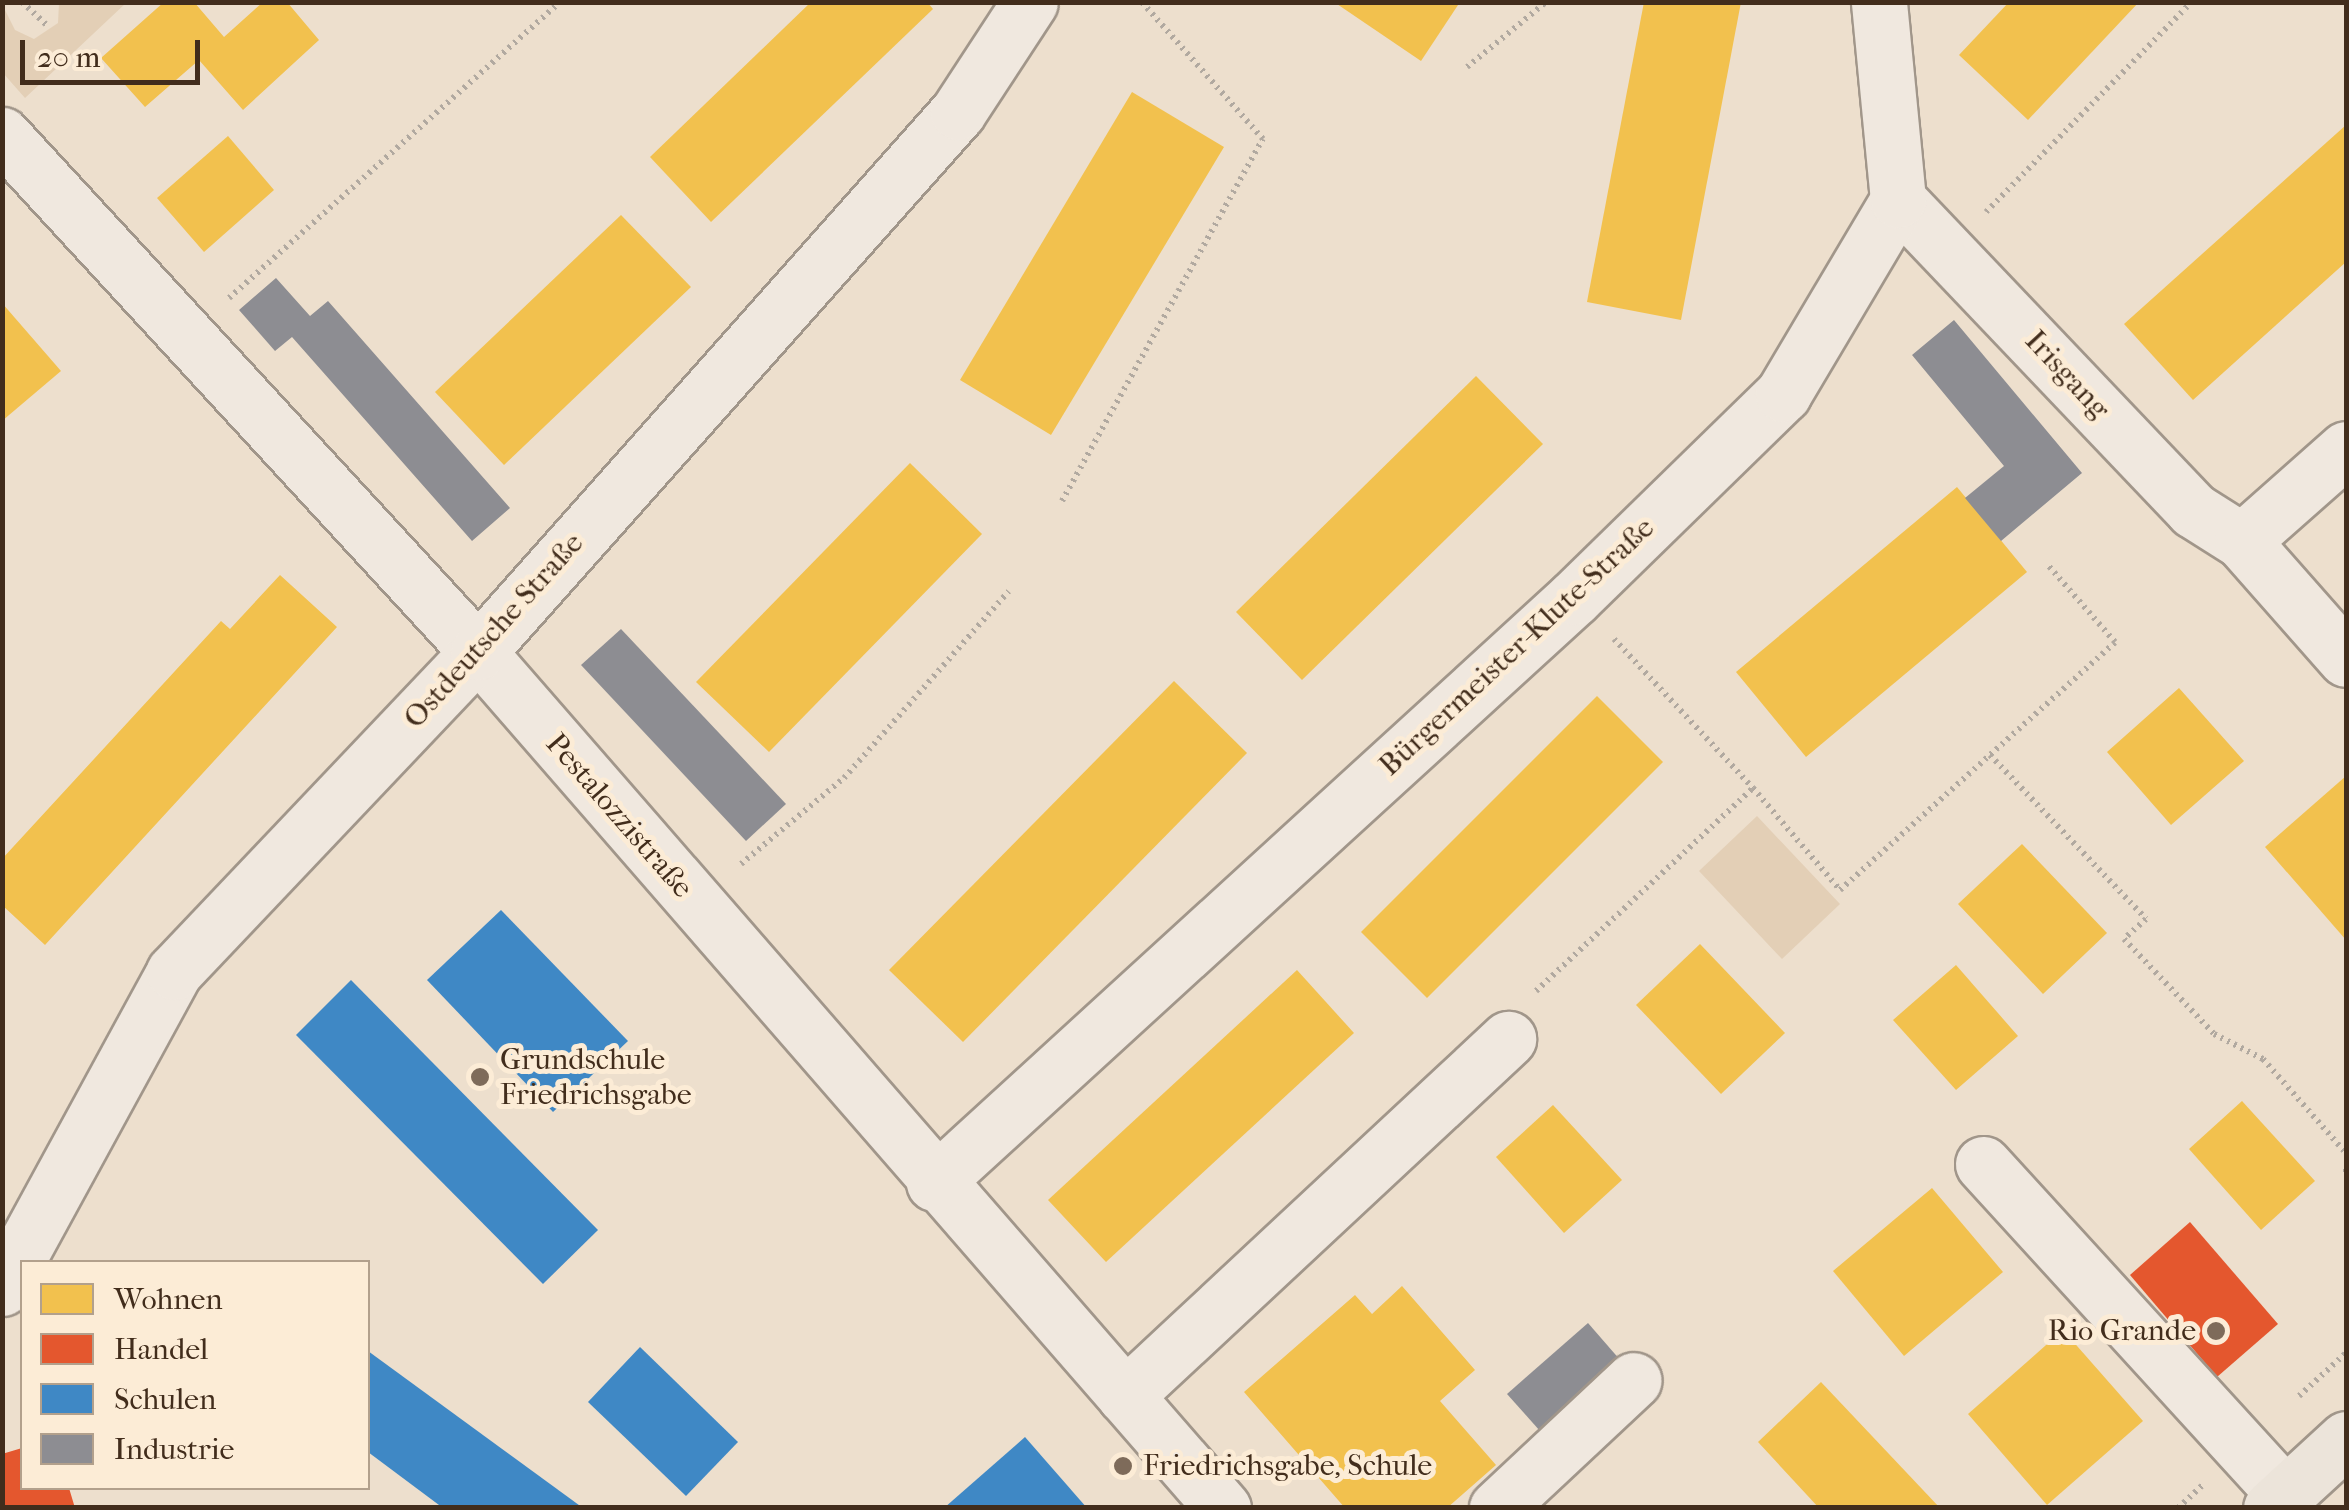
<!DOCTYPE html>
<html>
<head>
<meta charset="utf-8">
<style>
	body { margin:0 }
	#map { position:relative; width:2349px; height:1510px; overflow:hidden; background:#eddfcd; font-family:"IM FELL French Canon",serif }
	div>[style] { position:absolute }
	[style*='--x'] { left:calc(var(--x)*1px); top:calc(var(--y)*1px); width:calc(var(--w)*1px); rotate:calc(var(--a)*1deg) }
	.green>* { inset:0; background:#e3cfb6 }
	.homes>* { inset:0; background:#f2c14e }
	.shops>* { inset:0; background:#e4572e }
	.schools>* { inset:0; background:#3f88c5 }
	.industry>* { inset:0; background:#8d8d92 }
	.path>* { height:6px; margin-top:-3px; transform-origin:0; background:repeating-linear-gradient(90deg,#b1a9a0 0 2.5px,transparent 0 7.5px) }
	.roads { filter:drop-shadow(2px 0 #a1968a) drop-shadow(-2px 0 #a1968a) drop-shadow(0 2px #a1968a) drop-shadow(0 -2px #a1968a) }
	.minor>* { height:55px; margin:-27.5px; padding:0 27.5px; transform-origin:27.5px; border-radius:27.5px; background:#f0e8df }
	.major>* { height:55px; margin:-27.5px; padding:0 27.5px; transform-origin:27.5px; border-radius:27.5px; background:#ece4da }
	.dots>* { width:28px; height:28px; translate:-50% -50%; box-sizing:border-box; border:5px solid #fcecd6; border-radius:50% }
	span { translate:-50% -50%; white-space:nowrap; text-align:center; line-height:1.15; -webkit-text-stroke:10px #fcecd6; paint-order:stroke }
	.street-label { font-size:30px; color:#422d1c }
	.poi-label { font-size:30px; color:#422d1c }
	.left { translate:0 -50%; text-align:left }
	.right { translate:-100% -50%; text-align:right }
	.frame { position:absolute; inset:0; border:5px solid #422d1c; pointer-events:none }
	.legend { position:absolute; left:20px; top:1260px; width:350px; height:230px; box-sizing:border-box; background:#fcecd6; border:2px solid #b2a08c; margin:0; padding:12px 18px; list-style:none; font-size:30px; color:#422d1c }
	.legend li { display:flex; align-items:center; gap:20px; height:50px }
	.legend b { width:50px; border:2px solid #b2a08c }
	.scale { position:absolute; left:20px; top:40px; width:180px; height:45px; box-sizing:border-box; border:5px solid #422d1c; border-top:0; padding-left:12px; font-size:30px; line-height:35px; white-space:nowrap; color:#422d1c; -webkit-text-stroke:8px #fcecd6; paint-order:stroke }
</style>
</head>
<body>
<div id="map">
	<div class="green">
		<div style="clip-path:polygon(59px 3px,126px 3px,25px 98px,3px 73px,3px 6px,15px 30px,34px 39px,58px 23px)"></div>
		<div style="clip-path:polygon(1757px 816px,1840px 904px,1782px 959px,1699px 871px)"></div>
	</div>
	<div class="homes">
		<div style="clip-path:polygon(164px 2px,194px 2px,224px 37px,263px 2px,287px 2px,319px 40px,243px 110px,199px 60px,145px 107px,101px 58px)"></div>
		<div style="clip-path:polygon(811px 2px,927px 2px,933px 9px,711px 222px,650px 157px)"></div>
		<div style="clip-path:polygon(1334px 2px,1460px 2px,1421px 61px)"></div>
		<div style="clip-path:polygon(1644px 2px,1741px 2px,1681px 320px,1587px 302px)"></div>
		<div style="clip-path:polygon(2009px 2px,2139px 2px,2028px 120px,1959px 55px)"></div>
		<div style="clip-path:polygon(1132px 92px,1224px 147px,1051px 435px,960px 380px)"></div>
		<div style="clip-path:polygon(2346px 125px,2346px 262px,2193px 400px,2124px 324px)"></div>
		<div style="clip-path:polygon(228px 136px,274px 190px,204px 252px,157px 198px)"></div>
		<div style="clip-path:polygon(621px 215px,691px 287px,504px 465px,435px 392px)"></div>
		<div style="clip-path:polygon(2px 303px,61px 371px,2px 421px)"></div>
		<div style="clip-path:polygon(1476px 376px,1543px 444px,1302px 680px,1236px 612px)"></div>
		<div style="clip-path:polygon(910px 463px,982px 534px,769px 752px,696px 682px)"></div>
		<div style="clip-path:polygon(1957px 487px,2027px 572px,1806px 757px,1736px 672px)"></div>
		<div style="clip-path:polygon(280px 575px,337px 627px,45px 945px,2px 905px,2px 859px,221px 621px,230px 629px)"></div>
		<div style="clip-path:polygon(1174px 681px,1247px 753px,963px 1042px,889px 970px)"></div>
		<div style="clip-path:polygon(2179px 688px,2244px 761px,2171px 825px,2107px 752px)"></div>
		<div style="clip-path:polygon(1597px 696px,1663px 762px,1427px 998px,1361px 932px)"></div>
		<div style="clip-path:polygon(2346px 776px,2346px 940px,2265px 847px)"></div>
		<div style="clip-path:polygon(2022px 844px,2107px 933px,2043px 994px,1958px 904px)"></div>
		<div style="clip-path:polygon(1700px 944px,1785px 1033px,1721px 1094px,1636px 1005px)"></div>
		<div style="clip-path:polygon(1956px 965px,2018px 1036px,1956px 1090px,1893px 1020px)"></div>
		<div style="clip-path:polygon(1297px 970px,1354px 1033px,1106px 1262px,1048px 1200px)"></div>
		<div style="clip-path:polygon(2242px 1101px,2315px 1181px,2261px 1230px,2189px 1149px)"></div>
		<div style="clip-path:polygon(1553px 1105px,1622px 1180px,1564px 1233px,1496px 1157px)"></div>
		<div style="clip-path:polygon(1932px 1188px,2003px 1272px,1904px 1356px,1833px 1271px)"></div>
		<div style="clip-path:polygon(1402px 1286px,1475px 1370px,1440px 1401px,1496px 1465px,1447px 1508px,1345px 1508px,1244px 1392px,1355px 1295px,1372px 1314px)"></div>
		<div style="clip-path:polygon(2063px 1330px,2143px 1421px,2047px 1505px,1968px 1414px)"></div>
		<div style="clip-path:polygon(1821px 1382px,1940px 1508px,1819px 1508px,1758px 1442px)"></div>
	</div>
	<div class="shops">
		<div style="clip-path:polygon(2190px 1222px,2278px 1324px,2217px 1377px,2130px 1275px)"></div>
		<div style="clip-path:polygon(22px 1448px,22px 1488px,69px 1488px,75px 1508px,2px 1508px,2px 1454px)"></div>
	</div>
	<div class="schools">
		<div style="clip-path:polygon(501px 910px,628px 1041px,553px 1112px,427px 980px)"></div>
		<div style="clip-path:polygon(351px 980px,598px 1230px,543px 1284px,296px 1035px)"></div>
		<div style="clip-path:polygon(640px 1347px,738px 1442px,686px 1496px,588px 1402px)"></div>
		<div style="clip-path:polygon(368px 1351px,583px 1508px,443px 1508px,368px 1452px)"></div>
		<div style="clip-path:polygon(1025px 1437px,1087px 1508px,944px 1508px)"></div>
	</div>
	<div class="industry">
		<div style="clip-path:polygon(276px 278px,310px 316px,328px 301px,510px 508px,472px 541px,292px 337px,275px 351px,239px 310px)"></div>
		<div style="clip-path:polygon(1954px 320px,2082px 473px,2001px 541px,1965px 498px,2004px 466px,1912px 355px)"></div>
		<div style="clip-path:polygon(621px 629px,786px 804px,746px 841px,581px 665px)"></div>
		<div style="clip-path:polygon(1588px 1323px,1621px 1361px,1540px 1431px,1507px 1394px)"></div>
	</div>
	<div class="path">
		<div style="--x:22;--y:2;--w:33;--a:43"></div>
		<div style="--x:1467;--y:67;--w:102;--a:-39.4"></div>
		<div style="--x:1986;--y:212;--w:294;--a:-45.6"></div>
		<div style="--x:229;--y:298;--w:444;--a:-41.8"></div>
		<div style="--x:1062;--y:501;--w:414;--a:-61"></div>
		<div style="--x:1263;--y:139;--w:183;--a:-131.5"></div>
		<div style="--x:1614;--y:639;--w:204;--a:47"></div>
		<div style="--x:1990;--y:755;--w:226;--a:46.4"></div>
		<div style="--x:2146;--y:919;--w:30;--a:138"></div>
		<div style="--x:2124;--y:939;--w:131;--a:46.5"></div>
		<div style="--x:2214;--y:1034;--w:55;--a:27"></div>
		<div style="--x:2263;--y:1059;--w:125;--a:48.6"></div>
		<div style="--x:741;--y:864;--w:134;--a:-39.9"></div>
		<div style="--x:844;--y:778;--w:249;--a:-48.6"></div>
		<div style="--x:1536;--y:991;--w:297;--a:-43.1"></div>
		<div style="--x:1753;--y:788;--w:134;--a:49.5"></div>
		<div style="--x:1840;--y:890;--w:370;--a:-42"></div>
		<div style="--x:2115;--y:642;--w:103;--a:-131.1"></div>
		<div style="--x:2346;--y:1169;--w:8;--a:90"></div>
		<div style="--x:2299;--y:1396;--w:64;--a:-42.5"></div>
		<div style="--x:2178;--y:1508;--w:33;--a:-43"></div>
	</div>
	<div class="roads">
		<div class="minor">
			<div style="--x:2;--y:135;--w:703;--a:47.36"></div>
			<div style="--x:478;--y:652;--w:1135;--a:48.97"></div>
			<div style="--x:1898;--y:200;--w:428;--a:46.4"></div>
			<div style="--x:2193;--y:510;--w:58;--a:32.3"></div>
			<div style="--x:2242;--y:541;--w:157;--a:48.6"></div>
			<div style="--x:2242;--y:541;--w:139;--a:-41.5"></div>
			<div style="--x:1983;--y:1164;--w:448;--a:47.6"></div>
			<div style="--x:934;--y:1183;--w:868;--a:-42.43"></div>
			<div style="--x:1575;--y:597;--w:291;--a:-44.3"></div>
			<div style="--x:1783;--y:394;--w:226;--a:-59.3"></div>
			<div style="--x:1898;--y:200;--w:199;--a:-95.5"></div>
			<div style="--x:2;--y:1288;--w:360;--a:-61.4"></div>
			<div style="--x:174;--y:972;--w:441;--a:-46.5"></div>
			<div style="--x:478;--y:652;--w:722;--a:-48.37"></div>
			<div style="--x:958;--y:112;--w:131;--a:-56.8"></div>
			<div style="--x:1125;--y:1396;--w:524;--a:-42.99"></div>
			<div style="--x:1497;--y:1508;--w:187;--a:-43.1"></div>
		</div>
		<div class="major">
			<div style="--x:2271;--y:1508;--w:102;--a:-42.6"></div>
		</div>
	</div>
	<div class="dots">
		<div style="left:480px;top:1077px;background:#7e6b5a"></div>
		<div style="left:2216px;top:1331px;background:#7e6b5a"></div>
		<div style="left:1123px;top:1466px;background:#7e6b5a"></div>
	</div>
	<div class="street-label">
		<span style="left:2067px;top:375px;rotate:47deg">Irisgang</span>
		<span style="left:494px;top:631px;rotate:-48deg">Ostdeutsche Straße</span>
		<span style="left:1517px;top:647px;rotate:-43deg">Bürgermeister-Klute-Straße</span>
		<span style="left:619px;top:816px;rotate:49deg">Pestalozzistraße</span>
	</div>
	<div class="poi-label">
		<span class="left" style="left:500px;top:1077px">Grundschule<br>Friedrichsgabe</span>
		<span class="right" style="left:2196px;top:1331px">Rio Grande</span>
		<span class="left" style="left:1143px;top:1466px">Friedrichsgabe, Schule</span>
	</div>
	<div class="frame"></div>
	<ul class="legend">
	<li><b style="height:28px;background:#f2c14e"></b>Wohnen</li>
	<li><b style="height:28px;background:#e4572e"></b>Handel</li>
	<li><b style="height:28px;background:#3f88c5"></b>Schulen</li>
	<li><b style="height:28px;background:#8d8d92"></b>Industrie</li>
	</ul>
	<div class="scale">20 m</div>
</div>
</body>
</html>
